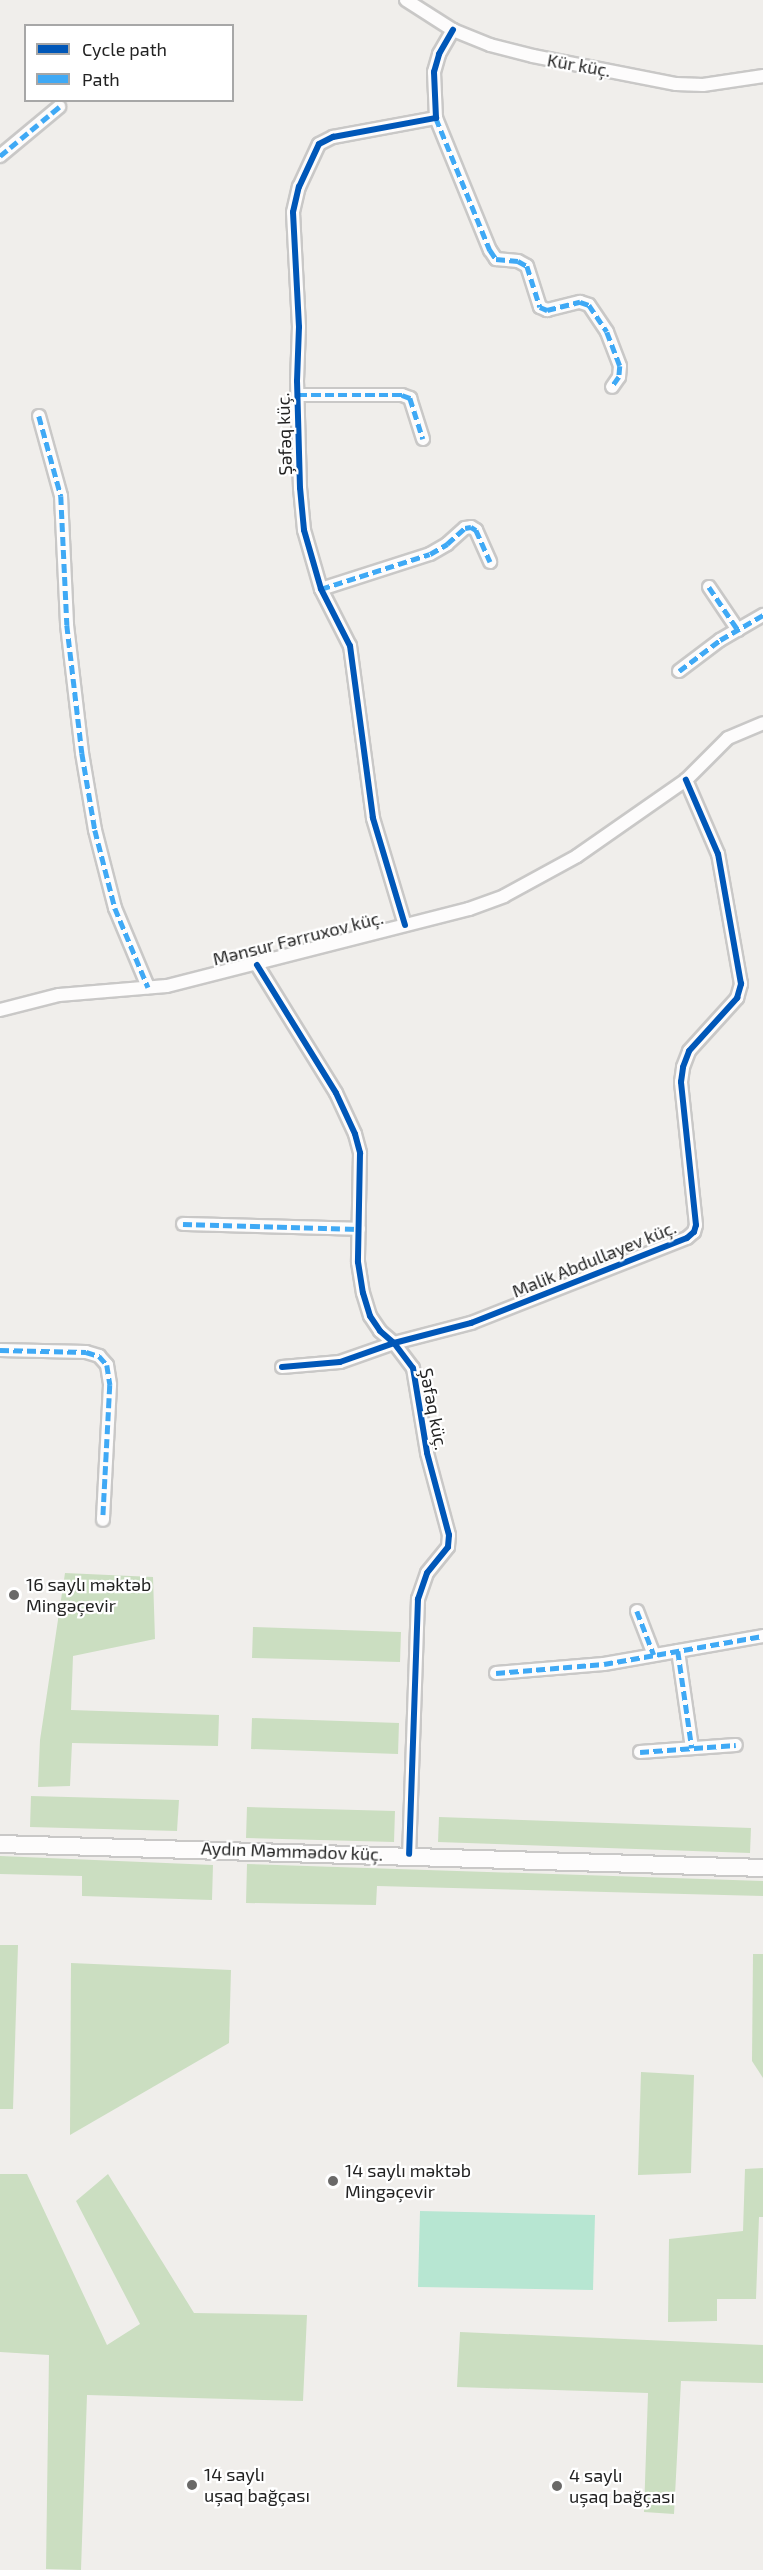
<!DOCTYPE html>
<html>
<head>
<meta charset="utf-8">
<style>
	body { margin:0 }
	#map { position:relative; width:763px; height:2570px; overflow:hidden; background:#f0eeeb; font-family:"Exo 2",sans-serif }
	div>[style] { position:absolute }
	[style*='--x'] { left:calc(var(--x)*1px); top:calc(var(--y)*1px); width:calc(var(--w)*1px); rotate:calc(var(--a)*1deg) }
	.forest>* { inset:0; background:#cbdec1 }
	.pitch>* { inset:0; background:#b7e6d2 }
	.roads { filter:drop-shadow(2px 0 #c9c8c7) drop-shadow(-2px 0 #c9c8c7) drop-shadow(0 2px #c9c8c7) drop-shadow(0 -2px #c9c8c7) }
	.minor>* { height:12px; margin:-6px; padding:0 6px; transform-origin:6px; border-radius:6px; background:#fdfcfc }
	.tertiary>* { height:16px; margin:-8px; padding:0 8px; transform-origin:8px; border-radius:8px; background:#fdfcfc }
	.quiet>* { height:4.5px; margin-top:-2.25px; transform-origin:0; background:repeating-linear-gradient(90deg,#3fa9f5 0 9px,transparent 0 13.5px) }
	.cycleway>* { height:6px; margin:-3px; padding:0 3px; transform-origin:3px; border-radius:3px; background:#0057b8 }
	.dots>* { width:16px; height:16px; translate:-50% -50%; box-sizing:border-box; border:3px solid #fff; border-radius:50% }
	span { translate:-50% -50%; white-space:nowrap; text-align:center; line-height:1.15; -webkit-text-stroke:4.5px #fff; paint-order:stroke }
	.street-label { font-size:18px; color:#222 }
	.poi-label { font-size:18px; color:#222 }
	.left { translate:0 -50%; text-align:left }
	.legend { position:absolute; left:24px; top:24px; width:210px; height:78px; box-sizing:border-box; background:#fff; border:2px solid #a7a7a7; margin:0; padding:8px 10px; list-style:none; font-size:18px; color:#222 }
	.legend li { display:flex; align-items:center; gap:12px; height:30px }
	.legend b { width:30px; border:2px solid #a7a7a7 }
</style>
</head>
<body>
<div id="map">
	<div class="forest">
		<div style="clip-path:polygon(65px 1573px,153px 1577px,155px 1639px,73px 1656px,71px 1710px,219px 1715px,218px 1746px,72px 1743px,70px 1786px,38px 1787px,40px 1740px)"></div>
		<div style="clip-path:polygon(253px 1627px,401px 1632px,400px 1662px,252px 1658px)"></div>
		<div style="clip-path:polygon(252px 1718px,399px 1723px,398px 1754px,251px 1749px)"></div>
		<div style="clip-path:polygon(31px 1796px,179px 1800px,177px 1831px,30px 1827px)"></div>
		<div style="clip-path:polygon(247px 1807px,395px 1811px,394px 1842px,246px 1838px)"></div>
		<div style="clip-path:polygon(439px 1817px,751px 1828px,750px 1853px,438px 1842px)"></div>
		<div style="clip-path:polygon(0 1856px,213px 1865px,212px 1900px,82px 1896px,82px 1876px,0 1874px)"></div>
		<div style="clip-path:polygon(247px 1864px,763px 1881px,763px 1896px,377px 1886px,376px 1905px,246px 1903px)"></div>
		<div style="clip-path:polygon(0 1945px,18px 1945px,13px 2109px,0 2109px)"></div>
		<div style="clip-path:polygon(753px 1954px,763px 1954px,763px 2078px,752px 2061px)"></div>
		<div style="clip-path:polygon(71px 1963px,231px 1970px,229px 2043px,70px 2135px)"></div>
		<div style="clip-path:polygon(641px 2072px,694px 2075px,691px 2173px,638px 2175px)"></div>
		<div style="clip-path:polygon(763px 2168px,763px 2217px,759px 2217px,756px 2299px,717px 2299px,717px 2321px,668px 2322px,669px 2239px,743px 2231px,745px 2169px)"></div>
		<div style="clip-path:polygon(0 2174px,27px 2174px,107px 2345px,140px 2324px,76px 2201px,108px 2174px,194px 2313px,307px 2315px,303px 2401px,87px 2395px,81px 2570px,46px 2569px,49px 2355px,0 2352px)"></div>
		<div style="clip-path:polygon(460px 2332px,763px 2345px,763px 2383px,681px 2381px,674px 2514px,644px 2512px,648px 2393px,457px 2387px)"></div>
	</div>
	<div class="pitch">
		<div style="clip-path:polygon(420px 2211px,595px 2215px,593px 2290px,418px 2287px)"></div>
	</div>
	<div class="roads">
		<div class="minor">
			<div style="--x:406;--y:0;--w:56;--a:32.6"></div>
			<div style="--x:453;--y:30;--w:40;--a:22"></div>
			<div style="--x:490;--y:45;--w:44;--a:14.3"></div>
			<div style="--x:533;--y:56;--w:146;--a:11.1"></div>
			<div style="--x:676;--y:84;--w:27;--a:2"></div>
			<div style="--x:703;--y:85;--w:61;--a:-8.5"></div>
			<div style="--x:436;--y:118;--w:143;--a:67.8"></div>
			<div style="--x:490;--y:250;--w:11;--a:56"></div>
			<div style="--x:496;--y:259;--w:22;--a:5"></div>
			<div style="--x:518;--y:261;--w:10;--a:29"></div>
			<div style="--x:527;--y:266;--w:43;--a:72.4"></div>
			<div style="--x:540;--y:307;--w:8;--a:23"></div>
			<div style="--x:547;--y:310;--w:34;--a:-14"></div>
			<div style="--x:580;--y:302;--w:9;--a:18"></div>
			<div style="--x:589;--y:305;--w:32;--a:56"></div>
			<div style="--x:607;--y:332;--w:36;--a:69"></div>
			<div style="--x:620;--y:366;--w:11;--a:95"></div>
			<div style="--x:619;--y:377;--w:12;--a:125"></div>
			<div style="--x:0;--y:156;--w:77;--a:-39.7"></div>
			<div style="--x:298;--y:395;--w:104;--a:0"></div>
			<div style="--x:402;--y:395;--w:9;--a:21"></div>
			<div style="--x:410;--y:398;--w:43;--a:72.4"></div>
			<div style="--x:39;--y:416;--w:83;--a:74.6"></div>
			<div style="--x:61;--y:496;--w:129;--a:87.3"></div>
			<div style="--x:67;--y:625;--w:129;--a:83.3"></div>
			<div style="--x:82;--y:753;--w:78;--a:80.4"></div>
			<div style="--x:95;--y:830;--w:81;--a:75.6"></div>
			<div style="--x:115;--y:908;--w:86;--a:67.3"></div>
			<div style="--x:709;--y:587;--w:52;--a:56"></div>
			<div style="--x:321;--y:589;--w:114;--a:-17.8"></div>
			<div style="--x:430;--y:554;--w:20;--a:-30"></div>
			<div style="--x:447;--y:544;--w:24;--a:-42"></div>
			<div style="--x:465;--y:528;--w:6;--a:-9"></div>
			<div style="--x:471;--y:527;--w:6;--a:31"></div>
			<div style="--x:476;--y:530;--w:35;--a:66"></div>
			<div style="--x:679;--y:671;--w:51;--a:-37.1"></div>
			<div style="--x:720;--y:640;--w:50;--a:-30.2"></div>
			<div style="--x:405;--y:925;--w:112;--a:-106.7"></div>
			<div style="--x:373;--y:818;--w:174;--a:-97.6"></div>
			<div style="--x:350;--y:646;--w:64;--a:-117"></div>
			<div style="--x:321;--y:589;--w:61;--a:-106.1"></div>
			<div style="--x:304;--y:530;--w:42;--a:-95.4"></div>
			<div style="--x:300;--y:488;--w:107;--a:-91.6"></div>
			<div style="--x:297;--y:381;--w:54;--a:-87.9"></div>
			<div style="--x:299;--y:327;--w:115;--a:-93"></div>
			<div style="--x:293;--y:212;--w:26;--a:-77"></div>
			<div style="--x:299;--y:187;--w:47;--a:-65.1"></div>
			<div style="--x:319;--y:144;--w:16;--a:-27"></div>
			<div style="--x:333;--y:137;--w:105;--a:-10.5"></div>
			<div style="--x:436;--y:118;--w:46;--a:-92.5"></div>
			<div style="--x:434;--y:72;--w:19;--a:-74"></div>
			<div style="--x:439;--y:54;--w:28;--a:-60"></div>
			<div style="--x:257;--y:965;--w:150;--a:58.3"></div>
			<div style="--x:336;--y:1093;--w:45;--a:65.1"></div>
			<div style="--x:355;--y:1134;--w:20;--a:75"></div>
			<div style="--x:360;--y:1153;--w:109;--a:91.1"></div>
			<div style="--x:358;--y:1262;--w:31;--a:81"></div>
			<div style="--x:363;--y:1293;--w:24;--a:73"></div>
			<div style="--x:370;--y:1316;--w:18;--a:56"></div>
			<div style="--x:380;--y:1331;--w:18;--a:41"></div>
			<div style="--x:394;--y:1343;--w:31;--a:53"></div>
			<div style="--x:413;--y:1368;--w:86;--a:80.6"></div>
			<div style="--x:427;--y:1453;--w:85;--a:75"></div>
			<div style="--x:449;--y:1535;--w:12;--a:95"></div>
			<div style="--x:448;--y:1547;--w:33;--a:129"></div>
			<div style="--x:427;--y:1573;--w:28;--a:109"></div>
			<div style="--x:418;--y:1599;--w:255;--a:92"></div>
			<div style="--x:0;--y:1010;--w:61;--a:-14.3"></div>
			<div style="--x:59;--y:995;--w:108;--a:-4.8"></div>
			<div style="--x:167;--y:986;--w:312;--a:-14.3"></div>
			<div style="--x:469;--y:909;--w:37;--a:-20"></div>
			<div style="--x:504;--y:896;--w:83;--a:-28.7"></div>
			<div style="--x:577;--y:856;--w:133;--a:-34.9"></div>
			<div style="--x:686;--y:780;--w:59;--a:-45"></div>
			<div style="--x:728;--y:738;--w:38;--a:-23"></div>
			<div style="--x:183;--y:1224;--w:176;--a:1.6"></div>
			<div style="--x:0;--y:1350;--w:86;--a:1.3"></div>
			<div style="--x:86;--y:1352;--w:14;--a:17"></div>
			<div style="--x:99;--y:1356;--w:12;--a:48"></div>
			<div style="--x:107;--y:1365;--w:20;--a:81"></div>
			<div style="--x:110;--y:1385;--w:135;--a:93"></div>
			<div style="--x:282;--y:1367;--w:58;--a:-4.9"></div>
			<div style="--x:340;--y:1362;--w:57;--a:-19.4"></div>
			<div style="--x:394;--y:1343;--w:80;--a:-14.6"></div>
			<div style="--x:471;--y:1323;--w:232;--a:-21.5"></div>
			<div style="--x:687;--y:1238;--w:9;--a:-41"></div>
			<div style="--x:694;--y:1232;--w:7;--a:-74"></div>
			<div style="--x:696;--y:1225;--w:144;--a:-96"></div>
			<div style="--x:681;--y:1082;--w:15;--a:-82"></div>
			<div style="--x:683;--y:1067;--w:17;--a:-69"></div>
			<div style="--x:689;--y:1051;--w:72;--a:-47.8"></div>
			<div style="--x:737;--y:998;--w:15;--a:-74"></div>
			<div style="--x:741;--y:984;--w:132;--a:-100"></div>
			<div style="--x:718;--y:854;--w:81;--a:-113.4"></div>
			<div style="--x:637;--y:1611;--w:47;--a:68.9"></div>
			<div style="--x:678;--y:1651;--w:98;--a:81.8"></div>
			<div style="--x:496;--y:1673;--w:108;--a:-4.8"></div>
			<div style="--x:604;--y:1664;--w:161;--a:-10"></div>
			<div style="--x:640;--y:1752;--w:96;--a:-4.2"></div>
		</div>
		<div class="tertiary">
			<div style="--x:0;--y:1844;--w:763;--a:1.8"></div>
		</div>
	</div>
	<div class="quiet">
		<div style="--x:436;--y:118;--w:143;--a:67.8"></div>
		<div style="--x:490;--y:250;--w:11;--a:56"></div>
		<div style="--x:496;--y:259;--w:22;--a:5"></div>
		<div style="--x:518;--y:261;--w:10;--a:29"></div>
		<div style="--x:527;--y:266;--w:43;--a:72.4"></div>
		<div style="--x:540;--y:307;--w:8;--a:23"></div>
		<div style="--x:547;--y:310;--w:34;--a:-14"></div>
		<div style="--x:580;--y:302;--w:9;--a:18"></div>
		<div style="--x:589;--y:305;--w:32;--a:56"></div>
		<div style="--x:607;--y:332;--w:36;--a:69"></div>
		<div style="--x:620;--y:366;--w:11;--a:95"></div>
		<div style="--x:619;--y:377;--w:12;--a:125"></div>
		<div style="--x:0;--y:156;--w:77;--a:-39.7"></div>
		<div style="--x:298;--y:395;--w:104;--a:0"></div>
		<div style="--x:402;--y:395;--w:9;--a:21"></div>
		<div style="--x:410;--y:398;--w:43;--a:72.4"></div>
		<div style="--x:39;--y:416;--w:83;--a:74.6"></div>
		<div style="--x:61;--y:496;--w:129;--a:87.3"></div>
		<div style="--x:67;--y:625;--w:129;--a:83.3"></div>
		<div style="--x:82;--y:753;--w:78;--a:80.4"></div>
		<div style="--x:95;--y:830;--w:81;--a:75.6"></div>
		<div style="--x:115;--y:908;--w:86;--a:67.3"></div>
		<div style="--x:709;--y:587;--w:52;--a:56"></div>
		<div style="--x:321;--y:589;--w:114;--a:-17.8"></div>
		<div style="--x:430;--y:554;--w:20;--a:-30"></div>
		<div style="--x:447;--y:544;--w:24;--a:-42"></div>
		<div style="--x:465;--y:528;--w:6;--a:-9"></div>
		<div style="--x:471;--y:527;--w:6;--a:31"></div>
		<div style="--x:476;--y:530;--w:35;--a:66"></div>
		<div style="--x:679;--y:671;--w:51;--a:-37.1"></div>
		<div style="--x:720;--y:640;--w:50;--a:-30.2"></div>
		<div style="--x:183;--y:1224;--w:176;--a:1.6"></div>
		<div style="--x:0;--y:1350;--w:86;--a:1.3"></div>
		<div style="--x:86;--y:1352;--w:14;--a:17"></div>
		<div style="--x:99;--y:1356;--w:12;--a:48"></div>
		<div style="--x:107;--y:1365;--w:20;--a:81"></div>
		<div style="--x:110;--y:1385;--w:135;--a:93"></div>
		<div style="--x:637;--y:1611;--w:47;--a:68.9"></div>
		<div style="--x:678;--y:1651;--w:98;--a:81.8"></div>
		<div style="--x:496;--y:1673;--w:108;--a:-4.8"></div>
		<div style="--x:604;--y:1664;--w:161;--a:-10"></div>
		<div style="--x:640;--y:1752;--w:96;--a:-4.2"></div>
	</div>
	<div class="cycleway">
		<div style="--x:405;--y:925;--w:112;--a:-106.7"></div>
		<div style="--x:373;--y:818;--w:174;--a:-97.6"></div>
		<div style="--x:350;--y:646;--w:64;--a:-117"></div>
		<div style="--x:321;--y:589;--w:61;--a:-106.1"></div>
		<div style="--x:304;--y:530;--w:42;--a:-95.4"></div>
		<div style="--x:300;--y:488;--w:107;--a:-91.6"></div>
		<div style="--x:297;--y:381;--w:54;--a:-87.9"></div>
		<div style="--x:299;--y:327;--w:115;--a:-93"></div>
		<div style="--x:293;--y:212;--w:26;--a:-77"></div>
		<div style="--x:299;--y:187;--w:47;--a:-65.1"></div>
		<div style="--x:319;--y:144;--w:16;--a:-27"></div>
		<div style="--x:333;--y:137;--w:105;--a:-10.5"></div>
		<div style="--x:436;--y:118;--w:46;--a:-92.5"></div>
		<div style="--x:434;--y:72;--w:19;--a:-74"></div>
		<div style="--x:439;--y:54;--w:28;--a:-60"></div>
		<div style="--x:257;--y:965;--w:150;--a:58.3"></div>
		<div style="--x:336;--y:1093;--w:45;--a:65.1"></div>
		<div style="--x:355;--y:1134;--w:20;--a:75"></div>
		<div style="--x:360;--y:1153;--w:109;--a:91.1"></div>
		<div style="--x:358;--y:1262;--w:31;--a:81"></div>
		<div style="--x:363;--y:1293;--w:24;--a:73"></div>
		<div style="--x:370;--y:1316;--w:18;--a:56"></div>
		<div style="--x:380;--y:1331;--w:18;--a:41"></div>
		<div style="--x:394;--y:1343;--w:31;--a:53"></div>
		<div style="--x:413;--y:1368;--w:86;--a:80.6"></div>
		<div style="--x:427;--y:1453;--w:85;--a:75"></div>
		<div style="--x:449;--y:1535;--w:12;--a:95"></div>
		<div style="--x:448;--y:1547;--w:33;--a:129"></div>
		<div style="--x:427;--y:1573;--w:28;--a:109"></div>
		<div style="--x:418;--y:1599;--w:255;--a:92"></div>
		<div style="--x:282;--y:1367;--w:58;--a:-4.9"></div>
		<div style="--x:340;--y:1362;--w:57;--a:-19.4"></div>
		<div style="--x:394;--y:1343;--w:80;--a:-14.6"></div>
		<div style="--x:471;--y:1323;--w:232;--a:-21.5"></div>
		<div style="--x:687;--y:1238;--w:9;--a:-41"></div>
		<div style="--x:694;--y:1232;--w:7;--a:-74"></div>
		<div style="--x:696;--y:1225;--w:144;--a:-96"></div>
		<div style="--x:681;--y:1082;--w:15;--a:-82"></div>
		<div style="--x:683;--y:1067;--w:17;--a:-69"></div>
		<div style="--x:689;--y:1051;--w:72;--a:-47.8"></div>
		<div style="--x:737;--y:998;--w:15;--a:-74"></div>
		<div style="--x:741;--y:984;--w:132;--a:-100"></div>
		<div style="--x:718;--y:854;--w:81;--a:-113.4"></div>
	</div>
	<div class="dots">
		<div style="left:14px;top:1595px;background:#6a6968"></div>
		<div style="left:333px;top:2181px;background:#6a6968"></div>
		<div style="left:192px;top:2485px;background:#6a6968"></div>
		<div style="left:557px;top:2486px;background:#6a6968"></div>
	</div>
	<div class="street-label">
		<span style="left:579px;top:65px;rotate:10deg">Kür küç.</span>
		<span style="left:284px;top:434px;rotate:-92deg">Şəfəq küç.</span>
		<span style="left:298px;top:938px;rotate:-14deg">Mənsur Fərruxov küç.</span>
		<span style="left:594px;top:1259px;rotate:-22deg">Malik Abdullayev küç.</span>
		<span style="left:434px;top:1409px;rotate:79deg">Şəfəq küç.</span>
		<span style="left:292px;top:1851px;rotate:2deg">Aydın Məmmədov küç.</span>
	</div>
	<div class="poi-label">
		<span class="left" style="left:26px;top:1595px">16 saylı məktəb<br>Mingəçevir</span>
		<span class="left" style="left:345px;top:2181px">14 saylı məktəb<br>Mingəçevir</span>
		<span class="left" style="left:204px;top:2485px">14 saylı<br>uşaq bağçası</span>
		<span class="left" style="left:569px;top:2486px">4 saylı<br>uşaq bağçası</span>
	</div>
	<ul class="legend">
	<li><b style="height:8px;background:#0057b8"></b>Cycle path</li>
	<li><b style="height:8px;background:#3fa9f5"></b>Path</li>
	</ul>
</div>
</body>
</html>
